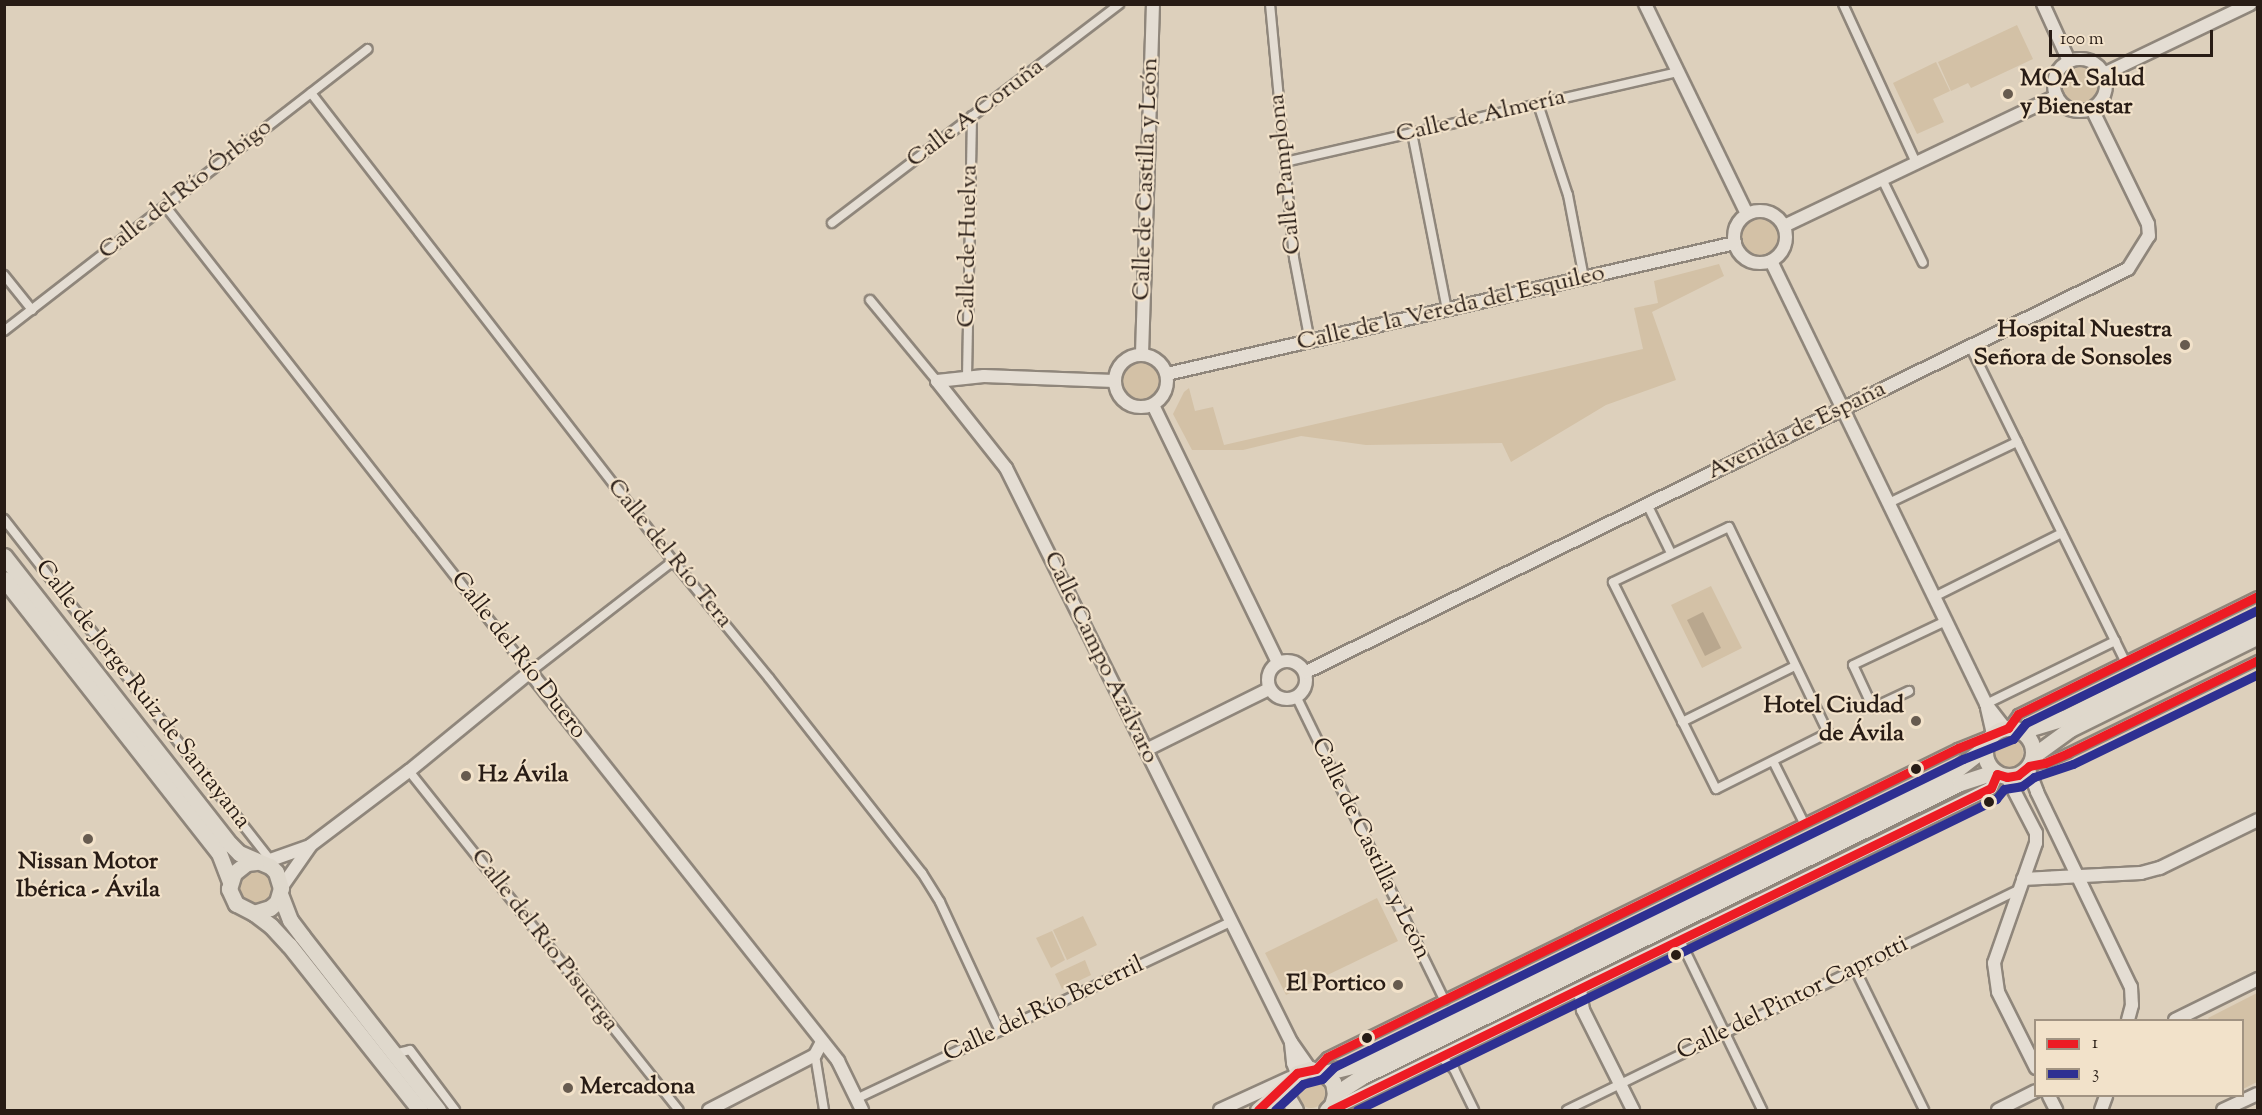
<!DOCTYPE html>
<html>
<head>
<meta charset="utf-8">
<style>
	body { margin:0 }
	#map { position:relative; width:2262px; height:1115px; overflow:hidden; background:#ddd0bc; font-family:"Sorts Mill Goudy",serif }
	div>[style] { position:absolute }
	[style*='--x'] { left:calc(var(--x)*1px); top:calc(var(--y)*1px); width:calc(var(--w)*1px); rotate:calc(var(--a)*1deg) }
	.green>* { inset:0; background:#d3c1a6 }
	.round { border-radius:50% }
	.water>* { inset:0; background:#b9a78e }
	.roads { filter:drop-shadow(2px 0 #8f867b) drop-shadow(-2px 0 #8f867b) drop-shadow(0 2px #8f867b) drop-shadow(0 -2px #8f867b) }
	.street>* { height:8px; margin:-4px; padding:0 4px; transform-origin:4px; border-radius:4px; background:#e4ddd3 }
	.secondary>* { height:12px; margin:-6px; padding:0 6px; transform-origin:6px; border-radius:6px; background:#e4ddd3 }
	.secondary>.ring { margin:-6px; padding:0; box-sizing:content-box; background:none; border:12px solid #e4ddd3; border-radius:50% }
	.highway>* { height:15px; margin:-7.5px; padding:0 7.5px; transform-origin:7.5px; border-radius:7.5px; background:#dfd8cc }
	.highway>.ring { margin:-7.5px; padding:0; box-sizing:content-box; background:none; border:15px solid #dfd8cc; border-radius:50% }
	.bus-1>* { height:9px; margin:-4.5px; padding:0 4.5px; transform-origin:4.5px; border-radius:4.5px; background:#ed1c24 }
	.bus-2>* { height:9px; margin:-4.5px; padding:0 4.5px; transform-origin:4.5px; border-radius:4.5px; background:#2e3092 }
	.dots>* { width:16px; height:16px; translate:-50% -50%; box-sizing:border-box; border:3px solid #f2e2ca; border-radius:50% }
	span { translate:-50% -50%; white-space:nowrap; text-align:center; line-height:1.15; -webkit-text-stroke:4.5px #f2e2ca; paint-order:stroke }
	.poi-label { font-size:24px; color:#281c15; font-weight:700 }
	.left { translate:0 -50%; text-align:left }
	.right { translate:-100% -50%; text-align:right }
	.street-label { font-size:24px; color:#281c15 }
	.frame { position:absolute; inset:0; border:6px solid #281c15; pointer-events:none }
	.legend { position:absolute; left:2034px; top:1019px; width:210px; height:78px; box-sizing:border-box; background:#f2e2ca; border:2px solid #a19382; margin:0; padding:8px 10px; list-style:none; font-size:18px; color:#281c15 }
	.legend li { display:flex; align-items:center; gap:12px; height:30px }
	.legend b { width:30px; border:2px solid #a19382 }
	.scale { position:absolute; left:2049px; top:30px; width:164px; height:27px; box-sizing:border-box; border:3px solid #281c15; border-top:0; padding-left:8px; font-size:18px; line-height:21px; white-space:nowrap; color:#281c15; -webkit-text-stroke:4px #f2e2ca; paint-order:stroke }
</style>
</head>
<body>
<div id="map">
	<div class="green">
		<div style="clip-path:polygon(2017px 25px,2033px 59px,1971px 88px,1968px 83px,1951px 91px,1938px 62px)"></div>
		<div style="clip-path:polygon(1936px 62px,1950px 91px,1933px 99px,1944px 122px,1917px 134px,1893px 83px)"></div>
		<div class="round" style="left:2060px;top:65px;width:40px;height:40px"></div>
		<div class="round" style="left:1740px;top:217px;width:40px;height:40px"></div>
		<div style="clip-path:polygon(1719px 264px,1724px 276px,1652px 312px,1676px 380px,1606px 405px,1511px 462px,1502px 443px,1366px 445px,1301px 436px,1243px 450px,1192px 450px,1173px 414px,1184px 392px,1189px 388px,1195px 411px,1213px 407px,1224px 445px,1643px 349px,1634px 308px,1658px 303px,1654px 281px)"></div>
		<div class="round" style="left:1121px;top:361px;width:40px;height:40px"></div>
		<div style="clip-path:polygon(1711px 586px,1742px 648px,1702px 668px,1671px 605px)"></div>
		<div class="round" style="left:1993px;top:738px;width:30px;height:30px"></div>
		<div class="round" style="left:239px;top:870px;width:34px;height:34px"></div>
		<div style="clip-path:polygon(1377px 898px,1398px 941px,1286px 995px,1265px 953px)"></div>
		<div style="clip-path:polygon(1083px 916px,1097px 945px,1067px 960px,1053px 930px)"></div>
		<div style="clip-path:polygon(1052px 931px,1065px 960px,1051px 968px,1036px 938px)"></div>
		<div style="clip-path:polygon(1085px 960px,1091px 975px,1062px 989px,1055px 974px)"></div>
		<div style="clip-path:polygon(2257px 993px,2257px 1082px,2243px 1089px,2242px 1020px,2209px 1020px,2208px 1018px)"></div>
		<div class="round" style="left:1297px;top:1080px;width:28px;height:28px"></div>
	</div>
	<div class="water">
		<div style="clip-path:polygon(1703px 612px,1721px 648px,1705px 656px,1687px 620px)"></div>
	</div>
	<div class="roads">
		<div class="street">
			<div style="--x:1270;--y:4;--w:255;--a:84.6"></div>
			<div style="--x:1294;--y:258;--w:86;--a:79.2"></div>
			<div style="--x:1843;--y:4;--w:175;--a:65.3"></div>
			<div style="--x:311;--y:93;--w:592;--a:52.28"></div>
			<div style="--x:673;--y:561;--w:151;--a:50.6"></div>
			<div style="--x:769;--y:678;--w:248;--a:51.9"></div>
			<div style="--x:922;--y:873;--w:34;--a:58"></div>
			<div style="--x:940;--y:902;--w:142;--a:65.1"></div>
			<div style="--x:1538;--y:104;--w:96;--a:71.8"></div>
			<div style="--x:1568;--y:195;--w:85;--a:79.1"></div>
			<div style="--x:1412;--y:133;--w:180;--a:78.8"></div>
			<div style="--x:1285;--y:162;--w:403;--a:-12.9"></div>
			<div style="--x:1882;--y:179;--w:93;--a:64"></div>
			<div style="--x:166;--y:207;--w:591;--a:51.95"></div>
			<div style="--x:530;--y:672;--w:181;--a:-37.8"></div>
			<div style="--x:832;--y:223;--w:361;--a:-37.3"></div>
			<div style="--x:4;--y:275;--w:45;--a:51.3"></div>
			<div style="--x:870;--y:300;--w:105;--a:50.4"></div>
			<div style="--x:4;--y:331;--w:460;--a:-37.8"></div>
			<div style="--x:1970;--y:346;--w:351;--a:63.8"></div>
			<div style="--x:967;--y:377;--w:261;--a:-88.9"></div>
			<div style="--x:1889;--y:503;--w:142;--a:-25.5"></div>
			<div style="--x:1647;--y:504;--w:55;--a:63.9"></div>
			<div style="--x:4;--y:519;--w:437;--a:52"></div>
			<div style="--x:1729;--y:527;--w:229;--a:64.3"></div>
			<div style="--x:1828;--y:733;--w:125;--a:153.4"></div>
			<div style="--x:1716;--y:789;--w:231;--a:-116.5"></div>
			<div style="--x:1613;--y:582;--w:128;--a:-25.4"></div>
			<div style="--x:1934;--y:597;--w:143;--a:-26.6"></div>
			<div style="--x:1909;--y:691;--w:40;--a:155"></div>
			<div style="--x:1873;--y:708;--w:47;--a:-114.9"></div>
			<div style="--x:1853;--y:665;--w:103;--a:-25.3"></div>
			<div style="--x:1297;--y:698;--w:336;--a:64"></div>
			<div style="--x:1986;--y:704;--w:144;--a:-26"></div>
			<div style="--x:1682;--y:722;--w:126;--a:-26.4"></div>
			<div style="--x:2008;--y:728;--w:17;--a:-54"></div>
			<div style="--x:2018;--y:714;--w:267;--a:-26.2"></div>
			<div style="--x:1773;--y:761;--w:69;--a:63.4"></div>
			<div style="--x:2029;--y:766;--w:16;--a:-11"></div>
			<div style="--x:2045;--y:763;--w:25;--a:-23"></div>
			<div style="--x:2068;--y:753;--w:212;--a:-26.1"></div>
			<div style="--x:409;--y:771;--w:433;--a:51.5"></div>
			<div style="--x:1680;--y:940;--w:189;--a:64.2"></div>
			<div style="--x:1855;--y:969;--w:157;--a:63.9"></div>
			<div style="--x:394;--y:1054;--w:16;--a:-14"></div>
			<div style="--x:410;--y:1050;--w:75;--a:53.1"></div>
			<div style="--x:815;--y:1055;--w:56;--a:80.7"></div>
			<div style="--x:1441;--y:1057;--w:18;--a:43"></div>
			<div style="--x:1454;--y:1069;--w:46;--a:64"></div>
			<div style="--x:1316;--y:1069;--w:16;--a:-47"></div>
			<div style="--x:1327;--y:1057;--w:703;--a:-26.09"></div>
			<div style="--x:1958;--y:748;--w:35;--a:-22"></div>
			<div style="--x:856;--y:1099;--w:415;--a:-25.3"></div>
			<div style="--x:1567;--y:1110;--w:504;--a:-26.01"></div>
		</div>
		<div class="secondary">
			<div style="--x:1645;--y:4;--w:233;--a:64.1"></div>
			<div style="--x:2043;--y:4;--w:63;--a:65.5"></div>
			<div class="ring" style="left:2054px;top:59px;width:40px;height:40px"></div>
			<div style="--x:2104;--y:74;--w:162;--a:-25.6"></div>
			<div class="ring" style="left:1734px;top:211px;width:40px;height:40px"></div>
			<div style="--x:1784;--y:226;--w:302;--a:-25.5"></div>
			<div style="--x:1771;--y:261;--w:492;--a:64.1"></div>
			<div style="--x:1986;--y:704;--w:31;--a:52"></div>
			<div style="--x:1142;--y:354;--w:350;--a:-88.2"></div>
			<div class="ring" style="left:1115px;top:355px;width:40px;height:40px"></div>
			<div style="--x:1167;--y:374;--w:583;--a:-12.99"></div>
			<div style="--x:937;--y:381;--w:111;--a:51.6"></div>
			<div style="--x:1006;--y:468;--w:641;--a:63.59"></div>
			<div style="--x:1291;--y:1042;--w:33;--a:55"></div>
			<div style="--x:937;--y:381;--w:47;--a:-6.1"></div>
			<div style="--x:984;--y:376;--w:130;--a:2.2"></div>
			<div style="--x:1153;--y:405;--w:286;--a:64.1"></div>
			<div class="ring" style="left:1268px;top:661px;width:26px;height:26px"></div>
			<div style="--x:1306;--y:672;--w:915;--a:-26.12"></div>
			<div style="--x:2128;--y:269;--w:39;--a:-58"></div>
			<div style="--x:2149;--y:236;--w:12;--a:-95"></div>
			<div style="--x:2148;--y:224;--w:128;--a:-116"></div>
			<div style="--x:1987;--y:708;--w:26;--a:77"></div>
			<div style="--x:1146;--y:750;--w:137;--a:-26.4"></div>
			<div style="--x:2028;--y:768;--w:26;--a:69"></div>
			<div style="--x:2037;--y:792;--w:216;--a:64.3"></div>
			<div style="--x:2131;--y:987;--w:18;--a:87"></div>
			<div style="--x:2132;--y:1005;--w:16;--a:105"></div>
			<div style="--x:2007;--y:777;--w:63;--a:62.6"></div>
			<div style="--x:2036;--y:833;--w:10;--a:90"></div>
			<div style="--x:2036;--y:843;--w:127;--a:109.3"></div>
			<div style="--x:1994;--y:963;--w:29;--a:82"></div>
			<div style="--x:1998;--y:992;--w:85;--a:63.4"></div>
			<div style="--x:262;--y:863;--w:51;--a:-19.5"></div>
			<div style="--x:2023;--y:879;--w:118;--a:-2.9"></div>
			<div style="--x:2141;--y:873;--w:20;--a:-15"></div>
			<div style="--x:2160;--y:868;--w:109;--a:-26.1"></div>
			<div style="--x:281;--y:888;--w:52;--a:-55.1"></div>
			<div style="--x:311;--y:845;--w:123;--a:-37.1"></div>
			<div style="--x:409;--y:771;--w:156;--a:-39.3"></div>
			<div style="--x:530;--y:672;--w:496;--a:51.6"></div>
			<div style="--x:838;--y:1061;--w:55;--a:63.9"></div>
			<div style="--x:1580;--y:989;--w:21;--a:82"></div>
			<div style="--x:1583;--y:1010;--w:112;--a:63.4"></div>
			<div style="--x:2175;--y:1020;--w:93;--a:-26.3"></div>
			<div style="--x:1291;--y:1043;--w:20;--a:84"></div>
			<div style="--x:1293;--y:1063;--w:11;--a:68"></div>
			<div style="--x:2049;--y:1096;--w:16;--a:63"></div>
			<div style="--x:709;--y:1110;--w:119;--a:-27.4"></div>
			<div style="--x:815;--y:1055;--w:15;--a:-62"></div>
			<div style="--x:1220;--y:1110;--w:77;--a:-24.6"></div>
			<div style="--x:1331;--y:1110;--w:734;--a:-26.01"></div>
			<div style="--x:1991;--y:788;--w:15;--a:-67"></div>
			<div style="--x:1998;--y:1110;--w:42;--a:-26.6"></div>
			<div style="--x:2101;--y:1110;--w:15;--a:-70"></div>
			<div style="--x:2223;--y:1110;--w:38;--a:-25"></div>
		</div>
		<div class="highway">
			<div style="--x:4;--y:556;--w:366;--a:51.9"></div>
			<div style="--x:230;--y:844;--w:13;--a:45"></div>
			<div style="--x:239;--y:853;--w:34;--a:23"></div>
			<div style="--x:270;--y:866;--w:8;--a:45"></div>
			<div style="--x:276;--y:872;--w:17;--a:73"></div>
			<div style="--x:281;--y:888;--w:15;--a:106"></div>
			<div style="--x:277;--y:902;--w:9;--a:139"></div>
			<div style="--x:270;--y:908;--w:17;--a:163"></div>
			<div style="--x:254;--y:913;--w:20;--a:-153"></div>
			<div style="--x:236;--y:904;--w:17;--a:-115"></div>
			<div style="--x:229;--y:889;--w:17;--a:-73"></div>
			<div style="--x:234;--y:873;--w:16;--a:-38"></div>
			<div style="--x:247;--y:863;--w:9;--a:-6"></div>
			<div style="--x:4;--y:579;--w:348;--a:51.9"></div>
			<div style="--x:219;--y:853;--w:30;--a:69"></div>
			<div class="ring" style="left:1985px;top:728px;width:33px;height:33px"></div>
			<div style="--x:2021;--y:731;--w:45;--a:-16.8"></div>
			<div style="--x:2064;--y:718;--w:217;--a:-26.6"></div>
			<div style="--x:2033;--y:756;--w:46;--a:-36.1"></div>
			<div style="--x:2070;--y:729;--w:210;--a:-26.3"></div>
			<div style="--x:280;--y:894;--w:28;--a:69"></div>
			<div style="--x:290;--y:920;--w:20;--a:53"></div>
			<div style="--x:302;--y:936;--w:221;--a:52"></div>
			<div style="--x:254;--y:913;--w:21;--a:37"></div>
			<div style="--x:271;--y:926;--w:26;--a:47"></div>
			<div style="--x:289;--y:945;--w:211;--a:51.6"></div>
			<div style="--x:1324;--y:1073;--w:32;--a:-14"></div>
			<div style="--x:1355;--y:1065;--w:668;--a:-26.1"></div>
			<div style="--x:1955;--y:771;--w:37;--a:-38"></div>
			<div style="--x:1335;--y:1094;--w:31;--a:-33"></div>
			<div style="--x:1361;--y:1077;--w:667;--a:-26.14"></div>
			<div style="--x:1960;--y:783;--w:35;--a:-18"></div>
			<div style="--x:1258;--y:1110;--w:40;--a:-41"></div>
			<div style="--x:1295;--y:1110;--w:16;--a:-120"></div>
			<div style="--x:1287;--y:1096;--w:12;--a:-85"></div>
			<div style="--x:1288;--y:1084;--w:14;--a:-51"></div>
			<div style="--x:1297;--y:1073;--w:14;--a:-17"></div>
			<div style="--x:1310;--y:1069;--w:15;--a:16"></div>
			<div style="--x:1324;--y:1073;--w:13;--a:45"></div>
			<div style="--x:1333;--y:1082;--w:12;--a:81"></div>
			<div style="--x:1335;--y:1094;--w:11;--a:105"></div>
			<div style="--x:1332;--y:1105;--w:7;--a:135"></div>
		</div>
	</div>
	<div class="bus-1">
		<div style="--x:1258;--y:1110;--w:54;--a:-43.5"></div>
		<div style="--x:1297;--y:1073;--w:19;--a:-12"></div>
		<div style="--x:1316;--y:1069;--w:16;--a:-47"></div>
		<div style="--x:1327;--y:1057;--w:703;--a:-26.09"></div>
		<div style="--x:1958;--y:748;--w:54;--a:-21.8"></div>
		<div style="--x:2008;--y:728;--w:17;--a:-54"></div>
		<div style="--x:2018;--y:714;--w:267;--a:-26.2"></div>
		<div style="--x:1331;--y:1110;--w:734;--a:-26.01"></div>
		<div style="--x:1991;--y:788;--w:15;--a:-67"></div>
		<div style="--x:1997;--y:774;--w:10;--a:17"></div>
		<div style="--x:2007;--y:777;--w:11;--a:-10"></div>
		<div style="--x:2018;--y:775;--w:14;--a:-39"></div>
		<div style="--x:2029;--y:766;--w:16;--a:-11"></div>
		<div style="--x:2045;--y:763;--w:25;--a:-23"></div>
		<div style="--x:2068;--y:753;--w:212;--a:-26.1"></div>
	</div>
	<div class="bus-2">
		<div style="--x:1275;--y:1110;--w:38;--a:-43"></div>
		<div style="--x:1303;--y:1084;--w:20;--a:-15"></div>
		<div style="--x:1322;--y:1079;--w:17;--a:-45"></div>
		<div style="--x:1334;--y:1067;--w:700;--a:-26.09"></div>
		<div style="--x:1963;--y:759;--w:54;--a:-21.8"></div>
		<div style="--x:2013;--y:739;--w:21;--a:-51"></div>
		<div style="--x:2026;--y:723;--w:258;--a:-26"></div>
		<div style="--x:1357;--y:1110;--w:711;--a:-25.95"></div>
		<div style="--x:1996;--y:799;--w:13;--a:-51"></div>
		<div style="--x:2004;--y:789;--w:18;--a:-9"></div>
		<div style="--x:2022;--y:786;--w:15;--a:-37"></div>
		<div style="--x:2034;--y:777;--w:41;--a:-18.4"></div>
		<div style="--x:2073;--y:764;--w:206;--a:-25.9"></div>
	</div>
	<div class="dots">
		<div style="left:2008px;top:94px;background:#675b4f"></div>
		<div style="left:2185px;top:345px;background:#675b4f"></div>
		<div style="left:1916px;top:721px;background:#675b4f"></div>
		<div style="left:1916px;top:769px;background:#281c15"></div>
		<div style="left:466px;top:776px;background:#675b4f"></div>
		<div style="left:1989px;top:802px;background:#281c15"></div>
		<div style="left:88px;top:839px;background:#675b4f"></div>
		<div style="left:1676px;top:955px;background:#281c15"></div>
		<div style="left:1398px;top:985px;background:#675b4f"></div>
		<div style="left:1367px;top:1038px;background:#281c15"></div>
		<div style="left:568px;top:1088px;background:#675b4f"></div>
	</div>
	<div class="poi-label">
		<span class="left" style="left:2020px;top:94px">MOA Salud<br>y Bienestar</span>
		<span class="right" style="left:2172px;top:345px">Hospital Nuestra<br>Señora de Sonsoles</span>
		<span class="right" style="left:1904px;top:721px">Hotel Ciudad<br>de Ávila</span>
		<span class="left" style="left:478px;top:776px">H2 Ávila</span>
		<span style="left:88px;top:877px">Nissan Motor<br>Ibérica - Ávila</span>
		<span class="right" style="left:1386px;top:985px">El Portico</span>
		<span class="left" style="left:580px;top:1088px">Mercadona</span>
	</div>
	<div class="street-label">
		<span style="left:976px;top:114px;rotate:-37deg">Calle A Coruña</span>
		<span style="left:1481px;top:117px;rotate:-13deg">Calle de Almería</span>
		<span style="left:1286px;top:174px;rotate:-96deg">Calle Pamplona</span>
		<span style="left:1147px;top:179px;rotate:-88deg">Calle de Castilla y León</span>
		<span style="left:186px;top:190px;rotate:-38deg">Calle del Río Órbigo</span>
		<span style="left:969px;top:246px;rotate:-89deg">Calle de Huelva</span>
		<span style="left:1451px;top:309px;rotate:-13deg">Calle de la Vereda del Esquileo</span>
		<span style="left:1797px;top:431px;rotate:-26deg">Avenida de España</span>
		<span style="left:669px;top:554px;rotate:51deg">Calle del Río Tera</span>
		<span style="left:518px;top:656px;rotate:52deg">Calle del Río Duero</span>
		<span style="left:1100px;top:658px;rotate:64deg">Calle Campo Azálvaro</span>
		<span style="left:142px;top:695px;rotate:52deg">Calle de Jorge Ruiz de Santayana</span>
		<span style="left:1370px;top:849px;rotate:64deg">Calle de Castilla y León</span>
		<span style="left:544px;top:941px;rotate:52deg">Calle del Río Pisuerga</span>
		<span style="left:1793px;top:999px;rotate:-26deg">Calle del Pintor Caprotti</span>
		<span style="left:1044px;top:1010px;rotate:-25deg">Calle del Río Becerril</span>
	</div>
	<div class="frame"></div>
	<ul class="legend">
	<li><b style="height:8px;background:#ed1c24"></b>1</li>
	<li><b style="height:8px;background:#2e3092"></b>3</li>
	</ul>
	<div class="scale">100 m</div>
</div>
</body>
</html>
